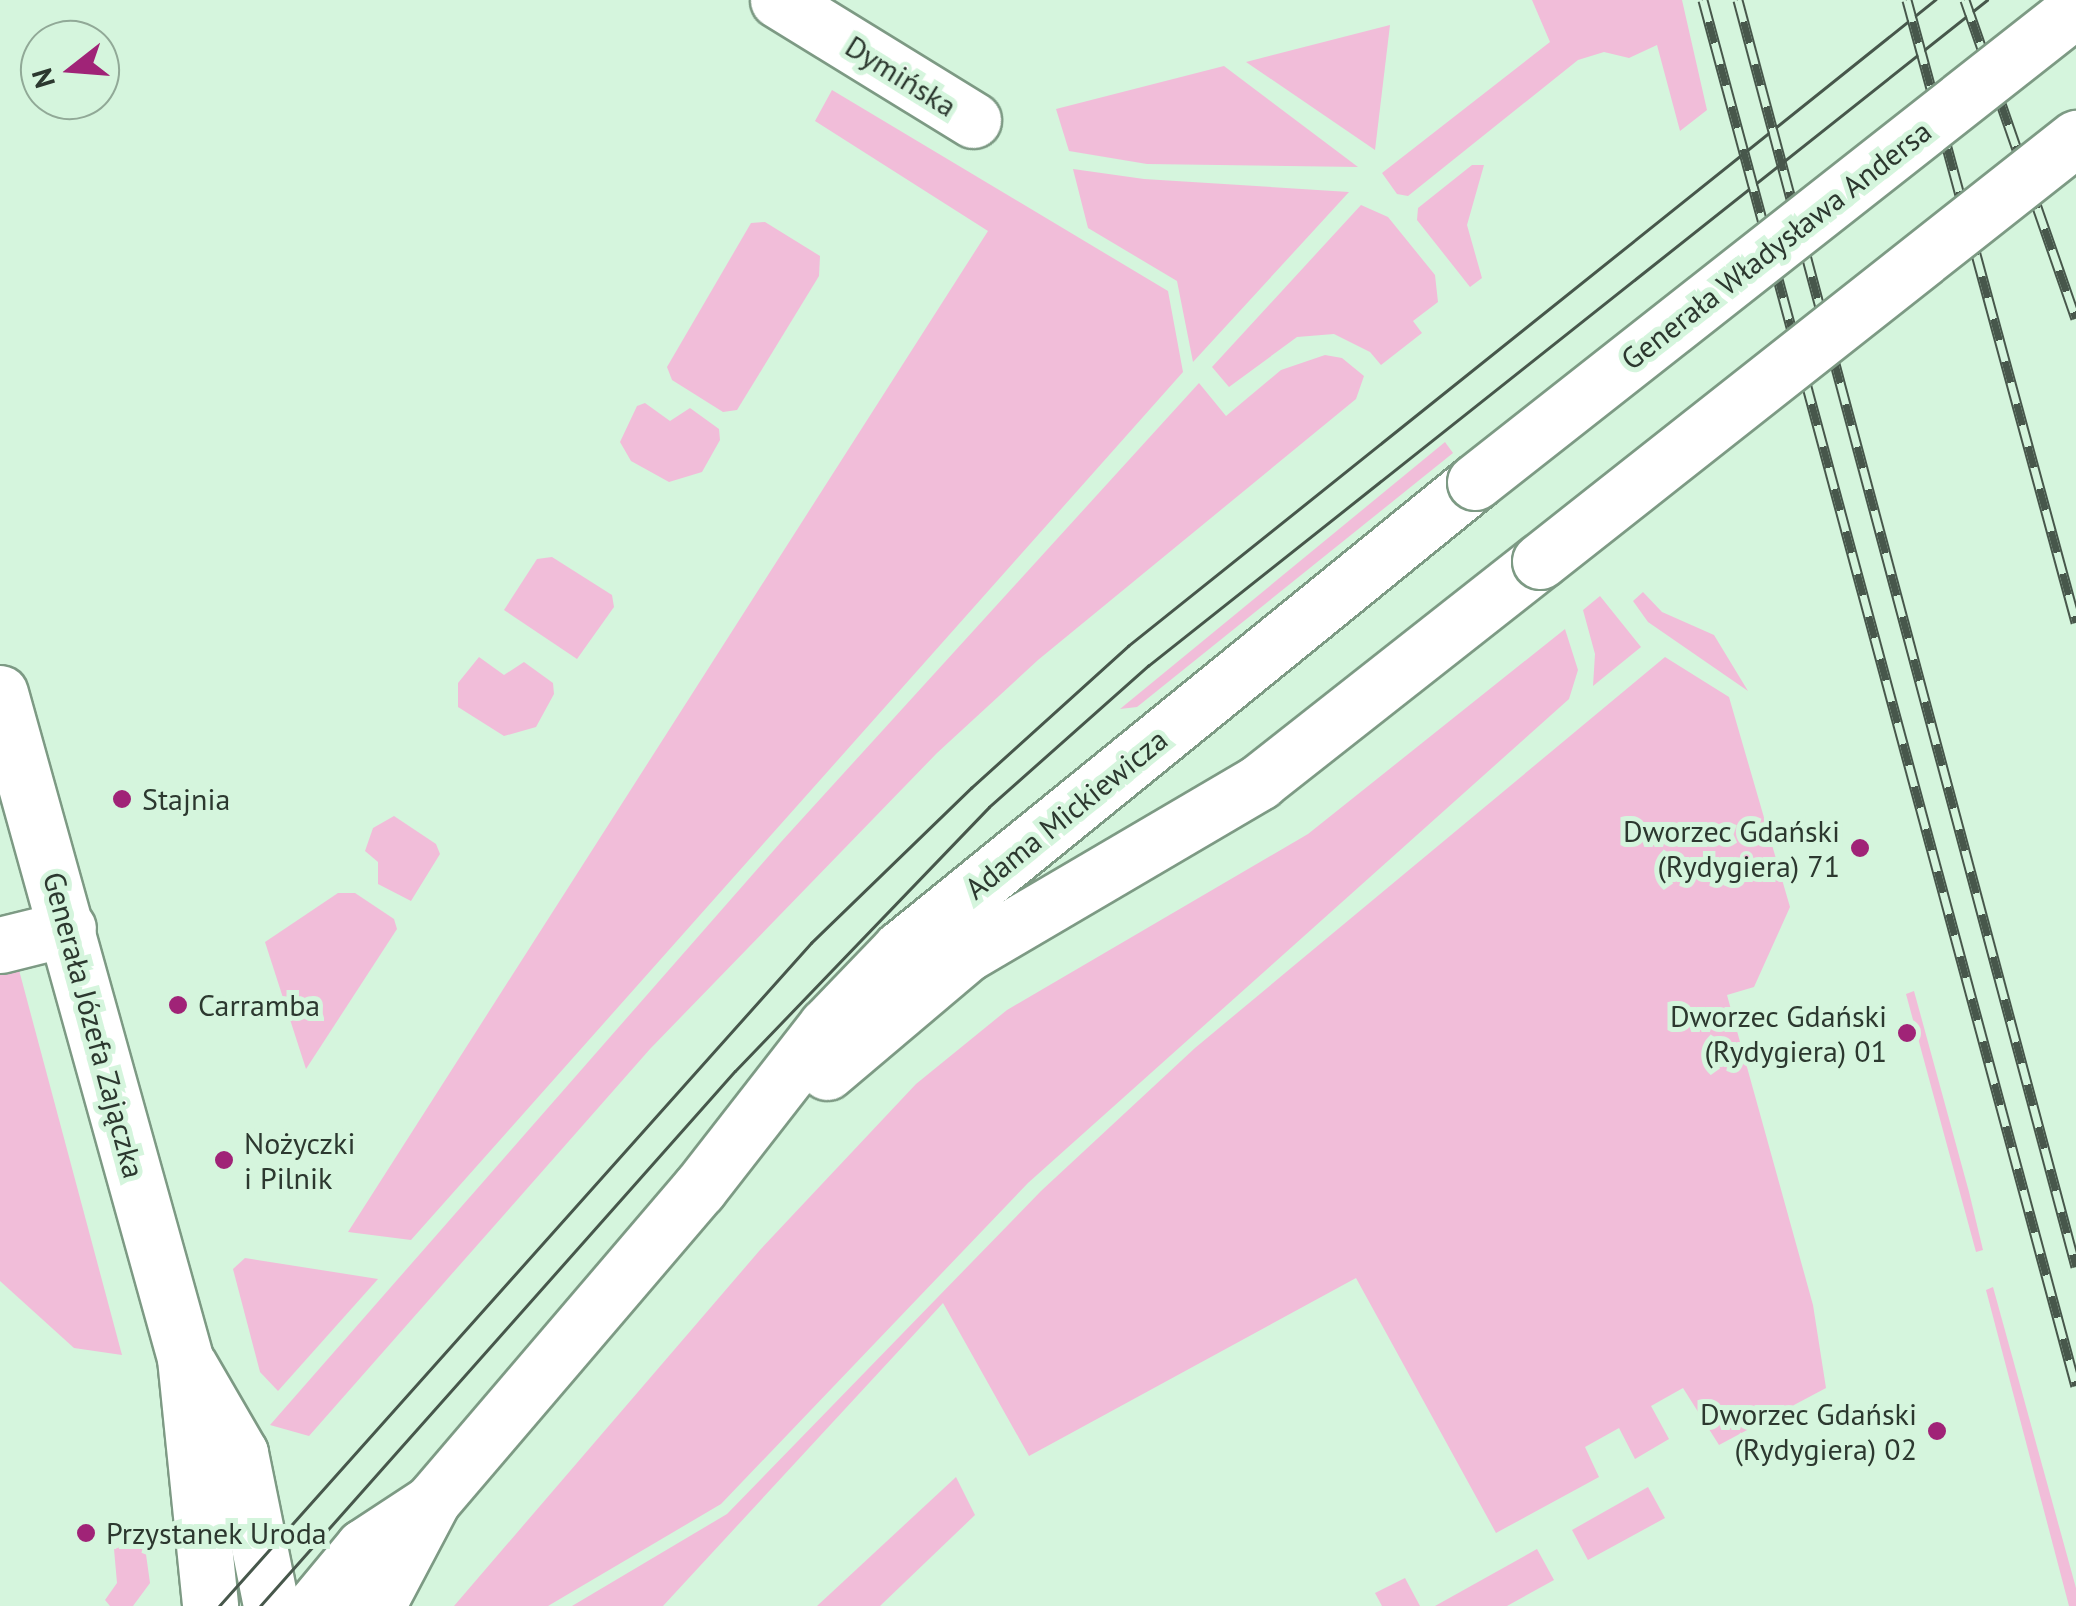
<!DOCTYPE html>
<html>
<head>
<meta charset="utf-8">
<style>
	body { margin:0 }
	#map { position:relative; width:2076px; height:1606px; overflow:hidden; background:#d5f5dd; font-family:"PT Sans",sans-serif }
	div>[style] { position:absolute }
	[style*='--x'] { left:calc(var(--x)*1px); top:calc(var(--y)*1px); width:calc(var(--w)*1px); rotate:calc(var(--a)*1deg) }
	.green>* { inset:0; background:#f1bdd9 }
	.roads { filter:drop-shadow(2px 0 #7d9a84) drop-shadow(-2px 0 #7d9a84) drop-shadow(0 2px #7d9a84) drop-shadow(0 -2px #7d9a84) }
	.minor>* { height:55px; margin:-27.5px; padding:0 27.5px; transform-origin:27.5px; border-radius:27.5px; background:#fff }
	.major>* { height:55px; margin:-27.5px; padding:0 27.5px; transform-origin:27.5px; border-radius:27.5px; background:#fff }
	.tram>* { height:2.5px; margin:-1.25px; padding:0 1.25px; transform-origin:1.25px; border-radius:1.25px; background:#47574b }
	.rail>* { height:11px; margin-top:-5.5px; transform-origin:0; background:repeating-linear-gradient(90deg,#d5f5dd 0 22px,#47574b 0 44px); box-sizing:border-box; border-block:2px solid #47574b }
	.bridges { filter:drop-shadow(2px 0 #7d9a84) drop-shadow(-2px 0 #7d9a84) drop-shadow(0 2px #7d9a84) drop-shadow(0 -2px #7d9a84) }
	.major-bridge>* { height:55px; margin:-27.5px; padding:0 27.5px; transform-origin:27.5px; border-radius:27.5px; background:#fff }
	.dots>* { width:28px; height:28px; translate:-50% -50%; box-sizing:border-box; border:5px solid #d5f5dd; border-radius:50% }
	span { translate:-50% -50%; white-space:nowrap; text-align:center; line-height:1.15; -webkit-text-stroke:10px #d5f5dd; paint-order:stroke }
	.street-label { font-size:30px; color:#2c382f }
	.poi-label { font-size:30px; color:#2c382f }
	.left { translate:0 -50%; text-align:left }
	.right { translate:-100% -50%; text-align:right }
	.north { position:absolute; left:20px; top:20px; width:100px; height:100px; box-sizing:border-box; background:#d5f5dd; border:2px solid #91a997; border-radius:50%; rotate:253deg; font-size:28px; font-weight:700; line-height:40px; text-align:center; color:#2c382f }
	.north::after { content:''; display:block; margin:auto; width:35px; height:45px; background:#a02377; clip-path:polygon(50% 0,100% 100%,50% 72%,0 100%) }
</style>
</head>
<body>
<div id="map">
	<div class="green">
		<div style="clip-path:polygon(1532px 0,1682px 0,1707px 110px,1680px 131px,1657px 45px,1629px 58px,1604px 52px,1578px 60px,1408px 196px,1397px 194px,1382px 173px,1550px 42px)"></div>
		<div style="clip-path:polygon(1390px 25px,1375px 150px,1246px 62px)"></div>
		<div style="clip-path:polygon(1224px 66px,1358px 167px,1147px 164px,1069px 151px,1056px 109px)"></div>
		<div style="clip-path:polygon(832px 90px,1168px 291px,1183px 372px,411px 1240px,348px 1232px,988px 231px,815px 121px)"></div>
		<div style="clip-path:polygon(1472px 165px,1484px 165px,1467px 225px,1482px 278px,1470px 287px,1417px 220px,1418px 208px)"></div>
		<div style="clip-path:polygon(1073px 169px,1144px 179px,1349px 192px,1193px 362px,1177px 281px,1088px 228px)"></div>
		<div style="clip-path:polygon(1361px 205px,1388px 217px,1435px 275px,1438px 302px,1413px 321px,1422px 333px,1381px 365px,1370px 352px,1334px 334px,1297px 337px,1229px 387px,1212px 367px)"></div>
		<div style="clip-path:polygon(765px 222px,820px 256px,819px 276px,737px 410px,723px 412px,672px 380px,667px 367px,751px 223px)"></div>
		<div style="clip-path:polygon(1325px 355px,1342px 358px,1364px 376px,1356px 399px,1038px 660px,937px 753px,650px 1049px,309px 1436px,270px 1425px,781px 842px,1199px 383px,1226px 416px,1281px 370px)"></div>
		<div style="clip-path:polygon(645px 403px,670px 421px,690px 408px,719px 429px,720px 440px,702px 472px,669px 482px,631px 461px,620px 442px,637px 406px)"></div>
		<div style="clip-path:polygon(1445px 442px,1453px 453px,1137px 707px,1120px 709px)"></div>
		<div style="clip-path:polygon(552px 557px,612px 595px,614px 607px,577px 659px,504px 610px,537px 559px)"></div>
		<div style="clip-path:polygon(1643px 592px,1662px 612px,1714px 635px,1748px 691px,1648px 622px,1633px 601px)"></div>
		<div style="clip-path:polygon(1600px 596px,1641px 647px,1593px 686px,1595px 654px,1583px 610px)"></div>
		<div style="clip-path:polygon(1565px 629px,1578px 670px,1569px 699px,1028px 1183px,721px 1504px,548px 1606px,454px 1606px,760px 1250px,916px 1084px,1007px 1010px,1308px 834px)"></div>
		<div style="clip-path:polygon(479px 657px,504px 675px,524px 662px,553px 683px,554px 694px,536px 727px,504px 736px,458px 707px,458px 683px)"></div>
		<div style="clip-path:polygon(1665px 657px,1729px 697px,1790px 907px,1754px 987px,1727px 995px,1813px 1305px,1826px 1388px,1719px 1445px,1683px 1388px,1651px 1406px,1669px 1439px,1635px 1459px,1619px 1428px,1585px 1447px,1599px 1477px,1496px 1533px,1356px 1278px,1029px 1456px,943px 1303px,663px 1606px,572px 1606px,727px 1514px,1041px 1191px,1195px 1048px)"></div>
		<div style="clip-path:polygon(394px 816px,436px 844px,440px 854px,411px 901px,378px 884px,378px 862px,365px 851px,373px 828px)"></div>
		<div style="clip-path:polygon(338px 893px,355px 893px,394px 919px,397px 929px,306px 1069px,265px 942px)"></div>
		<div style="clip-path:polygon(14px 962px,19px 970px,122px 1355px,74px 1348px,0 1281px,0 966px)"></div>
		<div style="clip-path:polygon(1914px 991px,1969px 1192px,1983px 1250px,1976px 1252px,1906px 994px)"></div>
		<div style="clip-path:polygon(245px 1258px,378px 1279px,278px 1391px,260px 1372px,233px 1269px)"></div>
		<div style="clip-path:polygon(1993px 1287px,2076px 1588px,2076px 1606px,2069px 1606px,1986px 1290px)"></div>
		<div style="clip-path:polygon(956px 1477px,975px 1515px,880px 1606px,817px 1606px)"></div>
		<div style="clip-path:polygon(1648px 1487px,1665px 1518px,1588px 1560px,1572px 1530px)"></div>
		<div style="clip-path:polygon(144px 1540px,150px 1583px,133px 1606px,110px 1606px,105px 1600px,117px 1583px,114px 1549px)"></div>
		<div style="clip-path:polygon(1537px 1549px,1554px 1580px,1507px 1606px,1435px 1606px)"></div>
		<div style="clip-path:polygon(1405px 1578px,1420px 1606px,1382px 1606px,1375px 1593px)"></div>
	</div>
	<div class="roads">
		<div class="minor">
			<div style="--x:778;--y:0;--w:229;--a:31.6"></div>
			<div style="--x:0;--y:693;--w:690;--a:74.45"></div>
			<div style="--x:185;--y:1358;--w:249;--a:84.2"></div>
			<div style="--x:0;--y:945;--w:70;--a:-14"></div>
			<div style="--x:189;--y:1365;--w:102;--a:59.9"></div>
			<div style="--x:240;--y:1453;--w:156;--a:78.5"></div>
		</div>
		<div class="major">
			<div style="--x:827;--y:1072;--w:185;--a:-40.2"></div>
			<div style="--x:968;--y:953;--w:338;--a:-30.4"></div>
			<div style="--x:1259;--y:782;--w:357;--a:-38.2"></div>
			<div style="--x:314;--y:1606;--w:77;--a:-50.3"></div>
			<div style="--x:363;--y:1547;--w:77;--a:-33.3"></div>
			<div style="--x:377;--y:1606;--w:120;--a:-62.2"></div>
			<div style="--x:433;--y:1500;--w:409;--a:-49.5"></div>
			<div style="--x:699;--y:1189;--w:207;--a:-52.1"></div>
			<div style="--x:826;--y:1026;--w:107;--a:-46.1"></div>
			<div style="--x:900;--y:949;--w:741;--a:-39.08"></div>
		</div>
	</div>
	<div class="tram">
		<div style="--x:219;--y:1606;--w:889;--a:-48.24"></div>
		<div style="--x:811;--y:943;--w:223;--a:-44.1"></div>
		<div style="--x:971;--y:788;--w:212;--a:-42.1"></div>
		<div style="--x:1128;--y:646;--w:1034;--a:-38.68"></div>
		<div style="--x:260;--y:1606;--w:715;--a:-48.4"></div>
		<div style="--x:735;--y:1071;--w:366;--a:-46.1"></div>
		<div style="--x:989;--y:807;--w:213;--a:-41.6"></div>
		<div style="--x:1148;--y:666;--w:1071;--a:-38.44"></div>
	</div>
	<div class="rail">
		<div style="--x:1703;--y:0;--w:1435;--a:74.94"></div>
		<div style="--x:1738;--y:0;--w:1311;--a:75.06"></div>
		<div style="--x:1907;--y:0;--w:645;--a:74.8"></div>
		<div style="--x:1965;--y:0;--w:337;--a:70.8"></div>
	</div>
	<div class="bridges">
		<div class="major-bridge">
			<div style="--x:1475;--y:482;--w:765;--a:-38.2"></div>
			<div style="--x:1540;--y:561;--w:683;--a:-38.28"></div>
		</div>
	</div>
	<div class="dots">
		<div style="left:122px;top:799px;background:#a02377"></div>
		<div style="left:1860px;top:848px;background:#a02377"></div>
		<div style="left:178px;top:1005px;background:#a02377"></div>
		<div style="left:1907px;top:1033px;background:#a02377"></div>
		<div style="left:224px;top:1160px;background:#a02377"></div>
		<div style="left:1937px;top:1431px;background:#a02377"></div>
		<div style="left:86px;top:1533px;background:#a02377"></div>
	</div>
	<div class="street-label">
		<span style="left:901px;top:76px;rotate:32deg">Dymińska</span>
		<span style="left:1776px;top:245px;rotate:-38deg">Generała Władysława Andersa</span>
		<span style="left:1066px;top:814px;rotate:-39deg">Adama Mickiewicza</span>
		<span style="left:94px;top:1025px;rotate:75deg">Generała Józefa Zajączka</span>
	</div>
	<div class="poi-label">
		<span class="left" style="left:142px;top:799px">Stajnia</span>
		<span class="right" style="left:1840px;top:848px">Dworzec Gdański<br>(Rydygiera) 71</span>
		<span class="left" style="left:198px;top:1005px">Carramba</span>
		<span class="right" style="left:1887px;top:1033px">Dworzec Gdański<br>(Rydygiera) 01</span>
		<span class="left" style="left:244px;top:1160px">Nożyczki<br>i Pilnik</span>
		<span class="right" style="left:1917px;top:1431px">Dworzec Gdański<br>(Rydygiera) 02</span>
		<span class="left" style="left:106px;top:1533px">Przystanek Uroda</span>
	</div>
	<div class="north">N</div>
</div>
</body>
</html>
